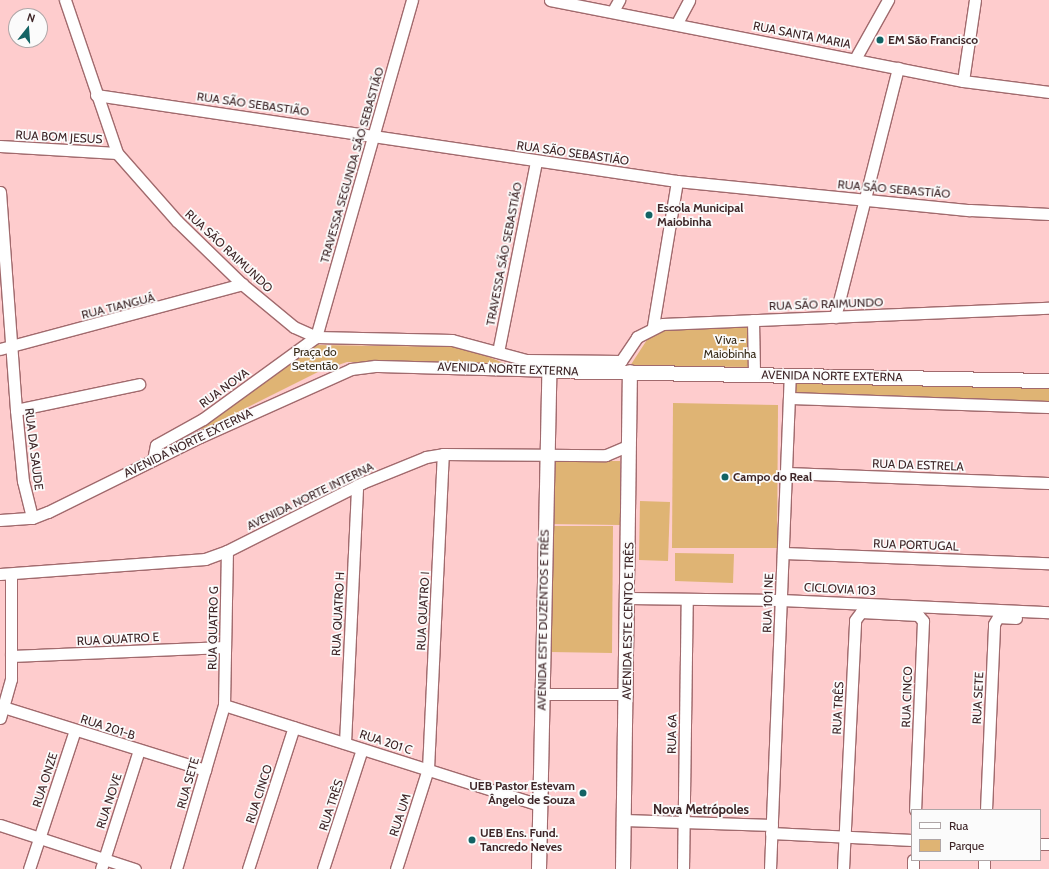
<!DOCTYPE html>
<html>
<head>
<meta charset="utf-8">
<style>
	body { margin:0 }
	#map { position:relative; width:1049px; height:869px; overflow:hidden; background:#fecccd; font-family:Cabin,sans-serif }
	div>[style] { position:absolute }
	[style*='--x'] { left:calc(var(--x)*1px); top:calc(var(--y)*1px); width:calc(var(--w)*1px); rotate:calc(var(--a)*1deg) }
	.green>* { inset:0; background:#dfb474 }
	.roads { filter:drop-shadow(1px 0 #a16a6d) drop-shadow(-1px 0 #a16a6d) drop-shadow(0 1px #a16a6d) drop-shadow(0 -1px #a16a6d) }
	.minor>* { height:11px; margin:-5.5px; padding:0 5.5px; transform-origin:5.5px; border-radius:5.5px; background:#fff }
	.major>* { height:14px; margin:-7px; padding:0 7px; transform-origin:7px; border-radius:7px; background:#fff }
	.dots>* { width:11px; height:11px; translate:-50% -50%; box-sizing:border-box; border:2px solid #fbfbfb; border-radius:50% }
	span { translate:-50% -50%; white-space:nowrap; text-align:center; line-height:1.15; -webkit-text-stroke:3.5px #fbfbfb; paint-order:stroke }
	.street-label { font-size:12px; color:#3e2628 }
	.poi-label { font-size:12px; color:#3e2628; font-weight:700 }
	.left { translate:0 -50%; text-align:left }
	.right { translate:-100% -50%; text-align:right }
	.park-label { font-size:12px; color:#362916 }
	.neighbourhood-label { font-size:13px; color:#3e2628; font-weight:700 }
	.legend { position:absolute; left:911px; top:809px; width:130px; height:52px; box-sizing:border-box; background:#fbfbfb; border:1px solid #afa6a7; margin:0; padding:5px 7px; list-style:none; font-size:12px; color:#3e2628 }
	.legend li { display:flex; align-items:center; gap:8px; height:20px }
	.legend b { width:20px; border:1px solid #afa6a7 }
	.north { position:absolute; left:8px; top:8px; width:40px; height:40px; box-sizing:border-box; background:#fbfbfb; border:1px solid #afa6a7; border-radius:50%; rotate:17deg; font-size:11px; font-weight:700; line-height:16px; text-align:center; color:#3e2628 }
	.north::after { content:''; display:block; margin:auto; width:14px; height:18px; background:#136364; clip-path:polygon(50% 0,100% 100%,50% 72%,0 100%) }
</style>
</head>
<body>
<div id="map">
	<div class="green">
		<div style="clip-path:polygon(750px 326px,751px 367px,630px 366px,654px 329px)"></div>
		<div style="clip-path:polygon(314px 345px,464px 347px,506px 364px,347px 362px,318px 372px,202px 430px,200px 426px)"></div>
		<div style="clip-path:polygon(795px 381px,1049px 386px,1049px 402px,795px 395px)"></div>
		<div style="clip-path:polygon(673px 403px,778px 405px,777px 548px,672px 548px)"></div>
		<div style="clip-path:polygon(548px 461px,620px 461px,620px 525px,548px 524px)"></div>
		<div style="clip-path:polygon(640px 501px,670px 502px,668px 561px,639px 560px)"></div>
		<div style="clip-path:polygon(551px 526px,613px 526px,612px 653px,550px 652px)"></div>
		<div style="clip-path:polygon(675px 553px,734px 554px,733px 583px,675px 581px)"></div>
	</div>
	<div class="roads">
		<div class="minor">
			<div style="--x:65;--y:0;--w:162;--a:71.2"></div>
			<div style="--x:117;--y:153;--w:91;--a:48.6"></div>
			<div style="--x:177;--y:221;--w:91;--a:44.1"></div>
			<div style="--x:242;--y:284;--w:67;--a:39.6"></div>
			<div style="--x:294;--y:327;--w:24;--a:24"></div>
			<div style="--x:316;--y:337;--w:136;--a:1.3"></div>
			<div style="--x:452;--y:340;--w:77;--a:15.1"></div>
			<div style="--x:526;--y:360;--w:95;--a:0.6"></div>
			<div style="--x:621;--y:361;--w:29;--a:-56"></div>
			<div style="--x:637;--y:337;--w:28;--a:-27"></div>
			<div style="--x:662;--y:324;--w:387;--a:-2.4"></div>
			<div style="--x:550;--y:0;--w:421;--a:11.1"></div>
			<div style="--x:963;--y:81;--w:87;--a:7.3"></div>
			<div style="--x:613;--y:11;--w:13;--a:-61"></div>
			<div style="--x:677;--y:23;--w:26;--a:-62"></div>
			<div style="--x:855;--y:59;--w:68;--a:-60.8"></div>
			<div style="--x:963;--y:81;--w:82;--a:-81.6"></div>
			<div style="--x:96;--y:95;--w:587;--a:8.42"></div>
			<div style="--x:677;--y:181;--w:294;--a:5.7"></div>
			<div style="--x:970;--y:210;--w:79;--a:2.9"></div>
			<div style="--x:0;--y:146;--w:117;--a:3.4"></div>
			<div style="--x:0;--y:192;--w:219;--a:85.8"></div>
			<div style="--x:16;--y:410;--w:71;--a:84.4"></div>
			<div style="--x:23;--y:481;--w:38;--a:76"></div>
			<div style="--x:835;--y:317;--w:257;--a:-75.8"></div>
			<div style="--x:753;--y:320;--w:54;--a:88.9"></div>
			<div style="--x:653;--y:326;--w:147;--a:-80.6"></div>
			<div style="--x:316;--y:337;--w:350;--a:-74.1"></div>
			<div style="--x:0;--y:349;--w:251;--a:-15"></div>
			<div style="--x:498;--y:352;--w:195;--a:-78.7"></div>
			<div style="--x:789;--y:398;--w:260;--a:2"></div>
			<div style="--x:16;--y:410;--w:126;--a:-11.9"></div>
			<div style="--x:153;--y:460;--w:15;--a:-79"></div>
			<div style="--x:156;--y:445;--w:54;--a:-29"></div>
			<div style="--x:203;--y:419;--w:140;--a:-36"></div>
			<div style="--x:786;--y:473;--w:263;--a:2.2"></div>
			<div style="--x:0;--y:520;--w:32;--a:-4"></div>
			<div style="--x:32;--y:518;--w:17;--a:-21"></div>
			<div style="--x:48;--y:512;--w:169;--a:-26.3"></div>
			<div style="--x:200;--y:437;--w:166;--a:-24.2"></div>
			<div style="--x:351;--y:369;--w:24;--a:-7"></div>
			<div style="--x:375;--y:366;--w:174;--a:1.6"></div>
			<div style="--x:783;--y:553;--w:266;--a:2.2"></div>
			<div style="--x:0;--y:574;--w:206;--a:-4.2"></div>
			<div style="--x:205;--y:559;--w:23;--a:-20"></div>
			<div style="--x:227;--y:551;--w:151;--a:-26.7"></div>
			<div style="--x:362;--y:483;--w:69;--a:-22.1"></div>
			<div style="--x:426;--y:457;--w:17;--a:-10"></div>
			<div style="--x:443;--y:454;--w:163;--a:0.4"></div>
			<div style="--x:606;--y:455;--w:25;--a:-23"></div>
			<div style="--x:629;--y:598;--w:152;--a:0.8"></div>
			<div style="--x:781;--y:600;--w:268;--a:2.6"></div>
			<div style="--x:11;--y:656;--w:214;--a:-2.4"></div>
			<div style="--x:542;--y:694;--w:85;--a:0"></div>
			<div style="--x:224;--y:705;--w:331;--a:17.6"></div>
			<div style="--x:0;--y:706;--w:215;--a:17.3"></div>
			<div style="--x:0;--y:718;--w:41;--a:-74.2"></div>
			<div style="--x:11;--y:679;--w:105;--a:-90"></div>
			<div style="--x:345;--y:743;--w:258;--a:-87.3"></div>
			<div style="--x:986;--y:810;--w:186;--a:-87.5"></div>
			<div style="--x:994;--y:624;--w:8;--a:-60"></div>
			<div style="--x:998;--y:617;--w:18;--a:3"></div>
			<div style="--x:624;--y:820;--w:148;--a:1.9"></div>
			<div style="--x:0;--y:825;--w:142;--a:18.1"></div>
			<div style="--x:771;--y:833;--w:141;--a:2.8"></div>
			<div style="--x:1040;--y:844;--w:9;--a:0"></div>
			<div style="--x:29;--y:869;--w:146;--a:-71.7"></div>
			<div style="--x:101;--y:869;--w:125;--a:-72.3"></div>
			<div style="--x:176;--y:869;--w:171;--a:-73.7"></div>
			<div style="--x:224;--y:705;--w:154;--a:-88.9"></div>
			<div style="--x:248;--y:869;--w:149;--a:-72.1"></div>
			<div style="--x:323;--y:869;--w:126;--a:-72"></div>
			<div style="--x:396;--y:869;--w:105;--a:-72.3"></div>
			<div style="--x:428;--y:769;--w:315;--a:-87.3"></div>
			<div style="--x:683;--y:869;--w:270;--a:-89.2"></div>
			<div style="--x:770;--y:869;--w:494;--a:-87.7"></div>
			<div style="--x:843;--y:869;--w:249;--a:-87.2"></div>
			<div style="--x:855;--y:620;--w:10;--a:-53"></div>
			<div style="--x:861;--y:612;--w:57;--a:3"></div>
			<div style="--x:918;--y:615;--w:8;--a:50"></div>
			<div style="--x:923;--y:621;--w:189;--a:92.4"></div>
			<div style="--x:913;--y:869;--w:9;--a:-90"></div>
			<div style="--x:984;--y:869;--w:9;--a:-90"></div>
		</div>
		<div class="major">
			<div style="--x:539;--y:869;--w:498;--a:-88.8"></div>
			<div style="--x:549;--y:371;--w:500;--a:1.15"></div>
			<div style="--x:623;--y:869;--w:497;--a:-89.2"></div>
		</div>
	</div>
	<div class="dots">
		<div style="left:880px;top:40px;background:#136364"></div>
		<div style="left:649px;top:215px;background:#136364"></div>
		<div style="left:725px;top:477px;background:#136364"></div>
		<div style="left:583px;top:793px;background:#136364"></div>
		<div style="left:472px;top:840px;background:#136364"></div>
	</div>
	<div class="street-label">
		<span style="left:802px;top:35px;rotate:11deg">RUA SANTA MARIA</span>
		<span style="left:253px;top:104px;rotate:8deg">RUA SÃO SEBASTIÃO</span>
		<span style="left:59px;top:137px;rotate:3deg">RUA BOM JESUS</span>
		<span style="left:573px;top:153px;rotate:8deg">RUA SÃO SEBASTIÃO</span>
		<span style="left:352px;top:165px;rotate:-74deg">TRAVESSA SEGUNDA SÃO SEBASTIÃO</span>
		<span style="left:894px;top:189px;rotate:5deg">RUA SÃO SEBASTIÃO</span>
		<span style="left:229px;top:251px;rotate:43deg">RUA SÃO RAIMUNDO</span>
		<span style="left:504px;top:254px;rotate:-79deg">TRAVESSA SÃO SEBASTIÃO</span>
		<span style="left:826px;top:304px;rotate:-2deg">RUA SÃO RAIMUNDO</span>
		<span style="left:118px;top:306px;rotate:-14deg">RUA TIANGUÁ</span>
		<span style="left:508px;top:369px;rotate:2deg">AVENIDA NORTE EXTERNA</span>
		<span style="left:832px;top:376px;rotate:1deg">AVENIDA NORTE EXTERNA</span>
		<span style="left:224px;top:388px;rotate:-36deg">RUA NOVA</span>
		<span style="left:188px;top:443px;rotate:-26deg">AVENIDA NORTE EXTERNA</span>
		<span style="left:34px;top:449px;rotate:83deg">RUA DA SAUDE</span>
		<span style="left:918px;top:465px;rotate:2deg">RUA DA ESTRELA</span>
		<span style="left:310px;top:496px;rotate:-26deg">AVENIDA NORTE INTERNA</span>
		<span style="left:916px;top:545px;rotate:2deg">RUA PORTUGAL</span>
		<span style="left:840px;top:589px;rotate:3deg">CICLOVIA 103</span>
		<span style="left:768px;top:603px;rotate:-88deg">RUA 101 NE</span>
		<span style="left:423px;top:611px;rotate:-87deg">RUA QUATRO I</span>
		<span style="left:338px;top:614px;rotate:-87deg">RUA QUATRO H</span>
		<span style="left:543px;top:620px;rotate:-89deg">AVENIDA ESTE DUZENTOS E TRÊS</span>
		<span style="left:628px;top:621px;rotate:-89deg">AVENIDA ESTE CENTO E TRÊS</span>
		<span style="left:213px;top:628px;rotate:-89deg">RUA QUATRO G</span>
		<span style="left:118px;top:639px;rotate:-3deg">RUA QUATRO E</span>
		<span style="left:907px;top:697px;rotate:-88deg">RUA CINCO</span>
		<span style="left:978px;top:698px;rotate:-87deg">RUA SETE</span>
		<span style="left:838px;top:708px;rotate:-87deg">RUA TRÊS</span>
		<span style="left:108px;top:727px;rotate:18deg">RUA 201-B</span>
		<span style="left:672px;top:734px;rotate:-89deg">RUA 6A</span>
		<span style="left:386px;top:742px;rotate:18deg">RUA 201 C</span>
		<span style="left:45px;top:780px;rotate:-72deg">RUA ONZE</span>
		<span style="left:188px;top:783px;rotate:-74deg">RUA SETE</span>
		<span style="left:259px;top:794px;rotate:-72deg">RUA CINCO</span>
		<span style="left:109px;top:801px;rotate:-72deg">RUA NOVE</span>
		<span style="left:331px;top:805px;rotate:-72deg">RUA TRÊS</span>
		<span style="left:400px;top:815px;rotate:-72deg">RUA UM</span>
	</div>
	<div class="poi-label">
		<span class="left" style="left:888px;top:40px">EM São Francisco</span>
		<span class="left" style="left:657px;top:215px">Escola Municipal<br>Maiobinha</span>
		<span class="left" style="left:733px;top:477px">Campo do Real</span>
		<span class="right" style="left:575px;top:793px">UEB Pastor Estevam<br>Ângelo de Souza</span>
		<span class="left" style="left:480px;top:840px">UEB Ens. Fund.<br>Tancredo Neves</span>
	</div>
	<div class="park-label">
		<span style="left:730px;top:347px">Viva -<br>Maiobinha</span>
		<span style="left:315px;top:359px">Praça do<br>Setentão</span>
	</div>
	<div class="neighbourhood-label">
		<span style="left:701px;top:809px">Nova Metrópoles</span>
	</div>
	<ul class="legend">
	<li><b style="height:5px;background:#fff"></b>Rua</li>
	<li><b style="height:11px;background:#dfb474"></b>Parque</li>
	</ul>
	<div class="north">N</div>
</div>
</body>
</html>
